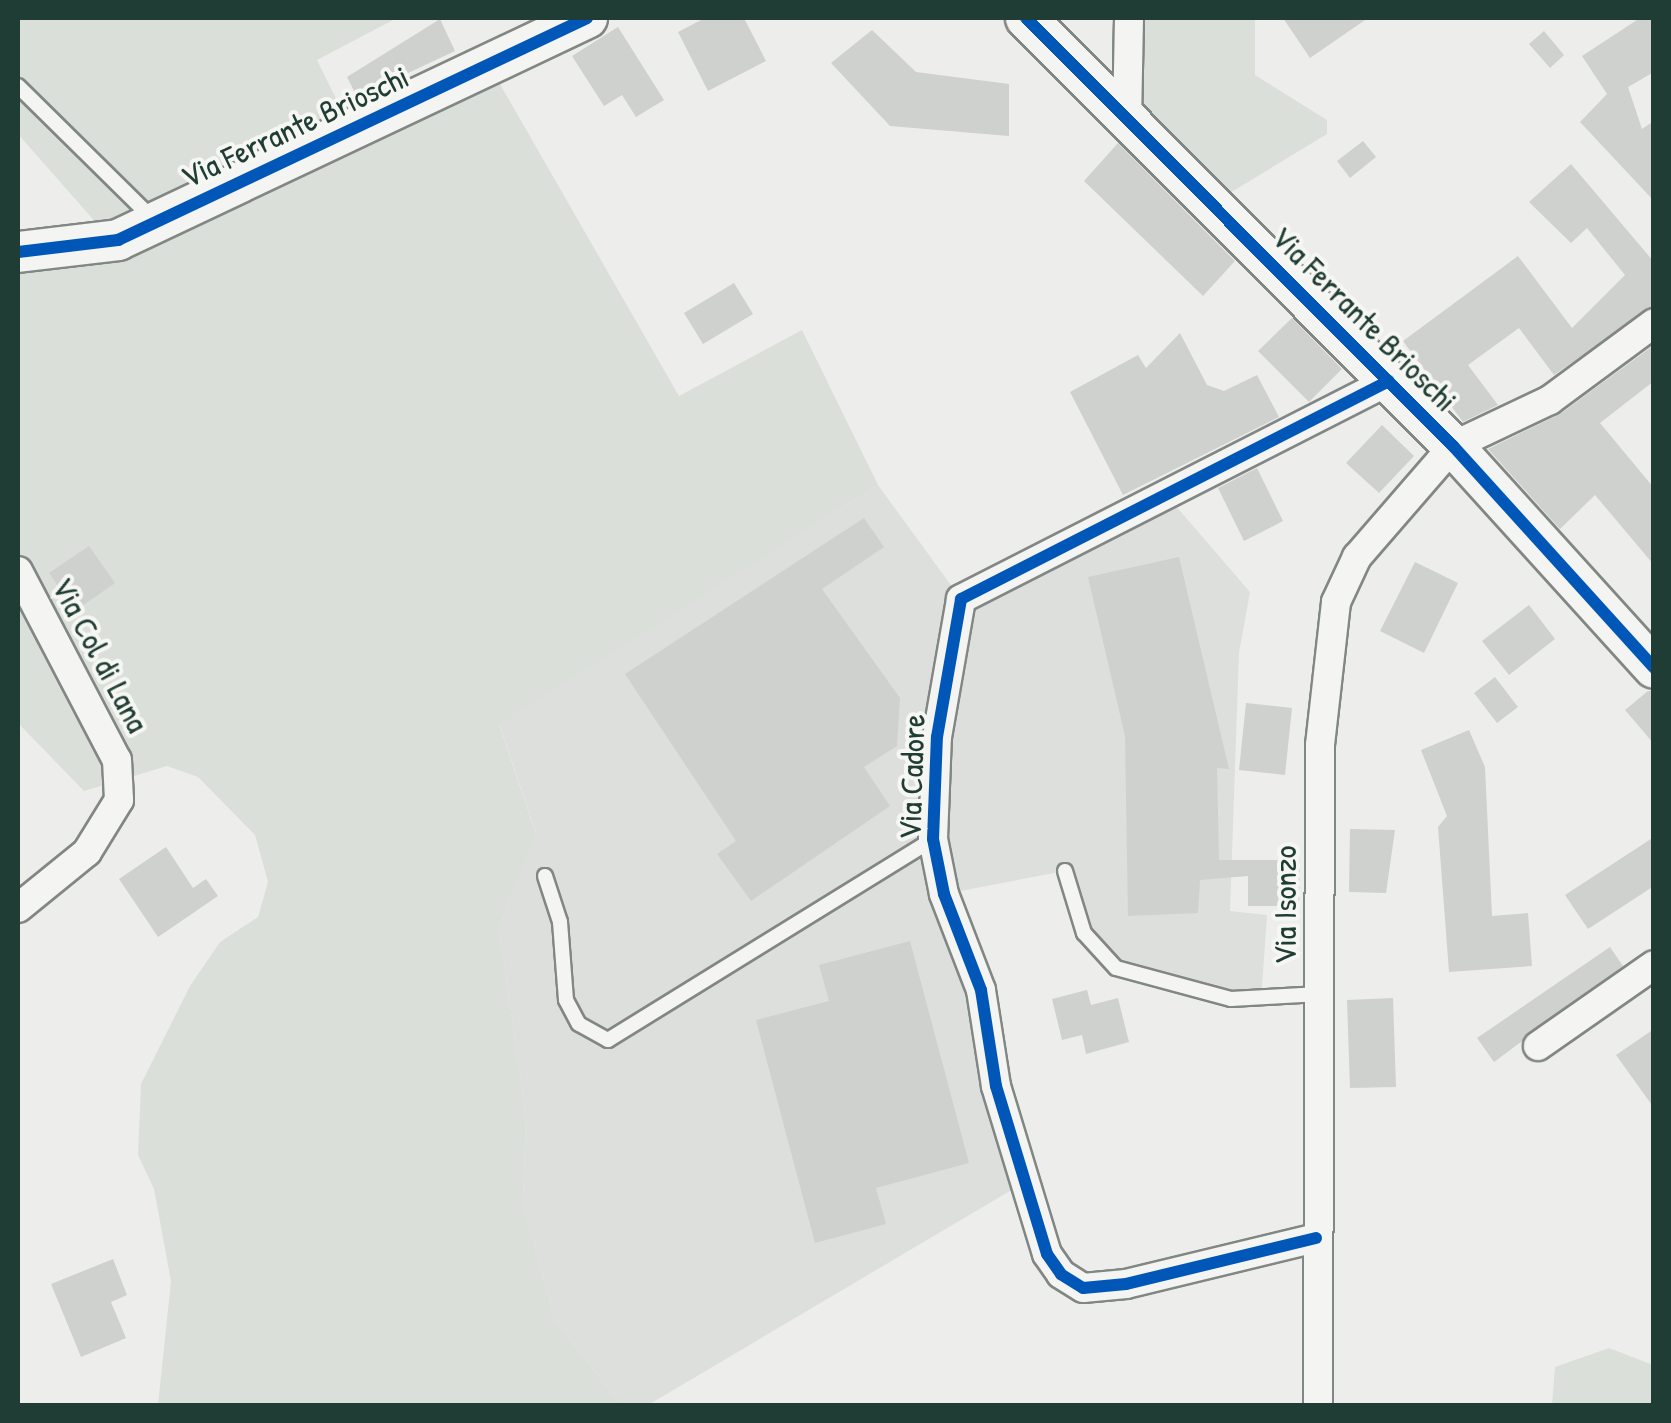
<!DOCTYPE html>
<html>
<head>
<meta charset="utf-8">
<style>
	body { margin:0 }
	#map { position:relative; width:1671px; height:1423px; overflow:hidden; background:#edeeeb; font-family:"Patrick Hand",sans-serif }
	div>[style] { position:absolute }
	[style*='--x'] { left:calc(var(--x)*1px); top:calc(var(--y)*1px); width:calc(var(--w)*1px); rotate:calc(var(--a)*1deg) }
	.built>* { inset:0; background:#dcdfdb }
	.green>* { inset:0; background:#dadfda }
	.building>* { inset:0; background:#cfd1cf }
	.roads { filter:drop-shadow(2px 0 #818784) drop-shadow(-2px 0 #818784) drop-shadow(0 2px #818784) drop-shadow(0 -2px #818784) }
	.lane>* { height:14px; margin:-7px; padding:0 7px; transform-origin:7px; border-radius:7px; background:#f4f4f2 }
	.street>* { height:28px; margin:-14px; padding:0 14px; transform-origin:14px; border-radius:14px; background:#f4f4f2 }
	.secondary>* { height:40px; margin:-20px; padding:0 20px; transform-origin:20px; border-radius:20px; background:#f4f4f2 }
	.cycleway>* { height:12px; margin:-6px; padding:0 6px; transform-origin:6px; border-radius:6px; background:#0057b8 }
	span { translate:-50% -50%; white-space:nowrap; text-align:center; line-height:1.15; -webkit-text-stroke:8px #f6f6f2; paint-order:stroke }
	.street-label { font-size:32px; color:#1f3d34 }
	.frame { position:absolute; inset:0; border:20px solid #1f3d34; pointer-events:none }
</style>
</head>
<body>
<div id="map">
	<div class="built">
		<div style="clip-path:polygon(878px 485px,961px 599px,1162px 490px,1250px 592px,1239px 653px,1230px 911px,1267px 915px,1261px 1001px,1101px 959px,1064px 871px,945px 894px,1025px 1182px,648px 1405px,621px 1405px,554px 1319px,523px 1202px,526px 1117px,499px 928px,536px 833px,499px 723px)"></div>
	</div>
	<div class="green">
		<div style="clip-path:polygon(18px 18px,397px 18px,317px 60px,352px 131px,489px 65px,679px 396px,802px 330px,878px 485px,499px 724px,536px 834px,499px 928px,526px 1117px,523px 1202px,554px 1319px,621px 1405px,158px 1405px,171px 1281px,154px 1189px,138px 1155px,141px 1084px,190px 986px,220px 942px,258px 917px,268px 882px,255px 835px,198px 777px,167px 766px,84px 791px,18px 723px,18px 252px,98px 225px,18px 134px)"></div>
		<div style="clip-path:polygon(1129px 18px,1255px 18px,1255px 75px,1327px 120px,1327px 134px,1210px 205px,1126px 87px)"></div>
		<div style="clip-path:polygon(1609px 1348px,1653px 1365px,1653px 1405px,1552px 1405px,1555px 1367px)"></div>
	</div>
	<div class="building">
		<div style="clip-path:polygon(705px 18px,744px 18px,766px 61px,708px 91px,678px 32px)"></div>
		<div style="clip-path:polygon(1283px 18px,1368px 18px,1310px 58px)"></div>
		<div style="clip-path:polygon(1640px 18px,1654px 18px,1654px 72px,1628px 87px,1642px 129px,1654px 121px,1654px 201px,1580px 122px,1607px 94px,1582px 56px)"></div>
		<div style="clip-path:polygon(440px 19px,455px 51px,357px 97px,347px 77px)"></div>
		<div style="clip-path:polygon(618px 27px,664px 100px,636px 117px,622px 95px,604px 106px,572px 56px)"></div>
		<div style="clip-path:polygon(872px 30px,916px 72px,1009px 84px,1009px 136px,890px 126px,831px 63px)"></div>
		<div style="clip-path:polygon(1544px 31px,1564px 55px,1550px 68px,1529px 44px)"></div>
		<div style="clip-path:polygon(1363px 141px,1376px 157px,1350px 178px,1337px 161px)"></div>
		<div style="clip-path:polygon(1118px 143px,1235px 261px,1203px 296px,1084px 181px)"></div>
		<div style="clip-path:polygon(1571px 164px,1654px 262px,1654px 306px,1554px 375px,1519px 328px,1468px 365px,1498px 405px,1463px 422px,1403px 341px,1518px 256px,1572px 328px,1625px 275px,1587px 228px,1571px 243px,1529px 202px)"></div>
		<div style="clip-path:polygon(734px 283px,753px 314px,703px 344px,684px 313px)"></div>
		<div style="clip-path:polygon(1292px 318px,1342px 369px,1309px 402px,1258px 351px)"></div>
		<div style="clip-path:polygon(1180px 333px,1207px 385px,1224px 391px,1257px 375px,1279px 417px,1123px 495px,1070px 392px,1138px 355px,1146px 368px)"></div>
		<div style="clip-path:polygon(1654px 345px,1654px 381px,1600px 423px,1654px 488px,1654px 565px,1595px 495px,1560px 529px,1488px 449px,1560px 414px)"></div>
		<div style="clip-path:polygon(1382px 425px,1414px 456px,1379px 493px,1346px 463px)"></div>
		<div style="clip-path:polygon(1257px 468px,1283px 521px,1244px 541px,1218px 488px)"></div>
		<div style="clip-path:polygon(864px 518px,884px 547px,822px 589px,900px 698px,897px 746px,864px 767px,890px 806px,751px 901px,717px 854px,736px 841px,625px 674px)"></div>
		<div style="clip-path:polygon(89px 546px,115px 583px,75px 611px,49px 573px)"></div>
		<div style="clip-path:polygon(1179px 557px,1229px 769px,1217px 768px,1219px 860px,1300px 860px,1299px 906px,1248px 906px,1248px 876px,1200px 880px,1198px 913px,1128px 916px,1125px 736px,1088px 577px)"></div>
		<div style="clip-path:polygon(1415px 562px,1458px 583px,1424px 653px,1380px 631px)"></div>
		<div style="clip-path:polygon(1529px 605px,1555px 639px,1509px 675px,1482px 641px)"></div>
		<div style="clip-path:polygon(1495px 677px,1518px 707px,1497px 723px,1474px 693px)"></div>
		<div style="clip-path:polygon(1648px 691px,1654px 691px,1654px 744px,1625px 710px)"></div>
		<div style="clip-path:polygon(1246px 703px,1292px 708px,1285px 775px,1239px 770px)"></div>
		<div style="clip-path:polygon(1469px 730px,1485px 767px,1492px 916px,1528px 913px,1532px 966px,1449px 972px,1438px 827px,1447px 816px,1421px 750px)"></div>
		<div style="clip-path:polygon(1350px 829px,1395px 830px,1386px 893px,1349px 892px)"></div>
		<div style="clip-path:polygon(1654px 837px,1654px 886px,1588px 929px,1565px 895px)"></div>
		<div style="clip-path:polygon(166px 847px,193px 888px,206px 879px,218px 896px,158px 937px,119px 879px)"></div>
		<div style="clip-path:polygon(910px 941px,969px 1163px,876px 1188px,886px 1224px,815px 1243px,756px 1020px,829px 1001px,819px 965px)"></div>
		<div style="clip-path:polygon(1610px 947px,1623px 966px,1494px 1062px,1477px 1038px)"></div>
		<div style="clip-path:polygon(1087px 990px,1091px 1005px,1118px 998px,1129px 1042px,1086px 1054px,1082px 1035px,1062px 1040px,1052px 999px)"></div>
		<div style="clip-path:polygon(1393px 998px,1396px 1087px,1350px 1088px,1347px 1000px)"></div>
		<div style="clip-path:polygon(1654px 1029px,1654px 1108px,1616px 1055px)"></div>
		<div style="clip-path:polygon(113px 1259px,127px 1295px,111px 1302px,126px 1338px,81px 1357px,51px 1284px)"></div>
	</div>
	<div class="roads">
		<div class="lane">
			<div style="--x:18;--y:86;--w:188;--a:44.6"></div>
			<div style="--x:1065;--y:871;--w:65;--a:73"></div>
			<div style="--x:1084;--y:933;--w:47;--a:47.6"></div>
			<div style="--x:1116;--y:968;--w:119;--a:15.1"></div>
			<div style="--x:1231;--y:999;--w:89;--a:-3.2"></div>
			<div style="--x:545;--y:876;--w:48;--a:71.9"></div>
			<div style="--x:560;--y:922;--w:78;--a:85.6"></div>
			<div style="--x:566;--y:1000;--w:27;--a:62"></div>
			<div style="--x:579;--y:1024;--w:33;--a:29"></div>
			<div style="--x:608;--y:1040;--w:382;--a:-31.7"></div>
		</div>
		<div class="street">
			<div style="--x:1127;--y:122;--w:104;--a:-88.9"></div>
			<div style="--x:18;--y:571;--w:213;--a:62.4"></div>
			<div style="--x:117;--y:760;--w:40;--a:87.1"></div>
			<div style="--x:119;--y:800;--w:61;--a:121.6"></div>
			<div style="--x:87;--y:852;--w:89;--a:140.9"></div>
			<div style="--x:1538;--y:1046;--w:141;--a:-34.9"></div>
			<div style="--x:1316;--y:1238;--w:195;--a:166.4"></div>
			<div style="--x:1126;--y:1284;--w:43;--a:174.7"></div>
			<div style="--x:1083;--y:1288;--w:26;--a:-148"></div>
			<div style="--x:1061;--y:1274;--w:24;--a:-125"></div>
			<div style="--x:1047;--y:1254;--w:176;--a:-106.9"></div>
			<div style="--x:996;--y:1086;--w:97;--a:-98.9"></div>
			<div style="--x:981;--y:990;--w:103;--a:-111.1"></div>
			<div style="--x:944;--y:894;--w:56;--a:-101.3"></div>
			<div style="--x:933;--y:839;--w:102;--a:-87.8"></div>
			<div style="--x:937;--y:737;--w:140;--a:-80.1"></div>
			<div style="--x:961;--y:599;--w:480;--a:-27"></div>
			<div style="--x:1318;--y:1406;--w:661;--a:-89.83"></div>
			<div style="--x:1320;--y:745;--w:144;--a:-83.6"></div>
			<div style="--x:1336;--y:602;--w:50;--a:-65"></div>
			<div style="--x:1357;--y:557;--w:147;--a:-49.1"></div>
			<div style="--x:1453;--y:446;--w:107;--a:-25.4"></div>
			<div style="--x:1550;--y:400;--w:129;--a:-36.5"></div>
		</div>
		<div class="secondary">
			<div style="--x:1026;--y:18;--w:605;--a:45.07"></div>
			<div style="--x:1453;--y:446;--w:299;--a:47.8"></div>
			<div style="--x:18;--y:252;--w:101;--a:-6.8"></div>
			<div style="--x:118;--y:240;--w:519;--a:-25.33"></div>
		</div>
	</div>
	<div class="cycleway">
		<div style="--x:1026;--y:18;--w:605;--a:45.07"></div>
		<div style="--x:1453;--y:446;--w:299;--a:47.8"></div>
		<div style="--x:18;--y:252;--w:101;--a:-6.8"></div>
		<div style="--x:118;--y:240;--w:519;--a:-25.33"></div>
		<div style="--x:1316;--y:1238;--w:195;--a:166.4"></div>
		<div style="--x:1126;--y:1284;--w:43;--a:174.7"></div>
		<div style="--x:1083;--y:1288;--w:26;--a:-148"></div>
		<div style="--x:1061;--y:1274;--w:24;--a:-125"></div>
		<div style="--x:1047;--y:1254;--w:176;--a:-106.9"></div>
		<div style="--x:996;--y:1086;--w:97;--a:-98.9"></div>
		<div style="--x:981;--y:990;--w:103;--a:-111.1"></div>
		<div style="--x:944;--y:894;--w:56;--a:-101.3"></div>
		<div style="--x:933;--y:839;--w:102;--a:-87.8"></div>
		<div style="--x:937;--y:737;--w:140;--a:-80.1"></div>
		<div style="--x:961;--y:599;--w:480;--a:-27"></div>
	</div>
	<div class="street-label">
		<span style="left:295px;top:127px;rotate:-25deg">Via Ferrante Brioschi</span>
		<span style="left:1364px;top:319px;rotate:45deg">Via Ferrante Brioschi</span>
		<span style="left:100px;top:655px;rotate:62deg">Via Col di Lana</span>
		<span style="left:912px;top:777px;rotate:-88deg">Via Cadore</span>
		<span style="left:1285px;top:905px;rotate:-90deg">Via Isonzo</span>
	</div>
	<div class="frame"></div>
</div>
</body>
</html>
